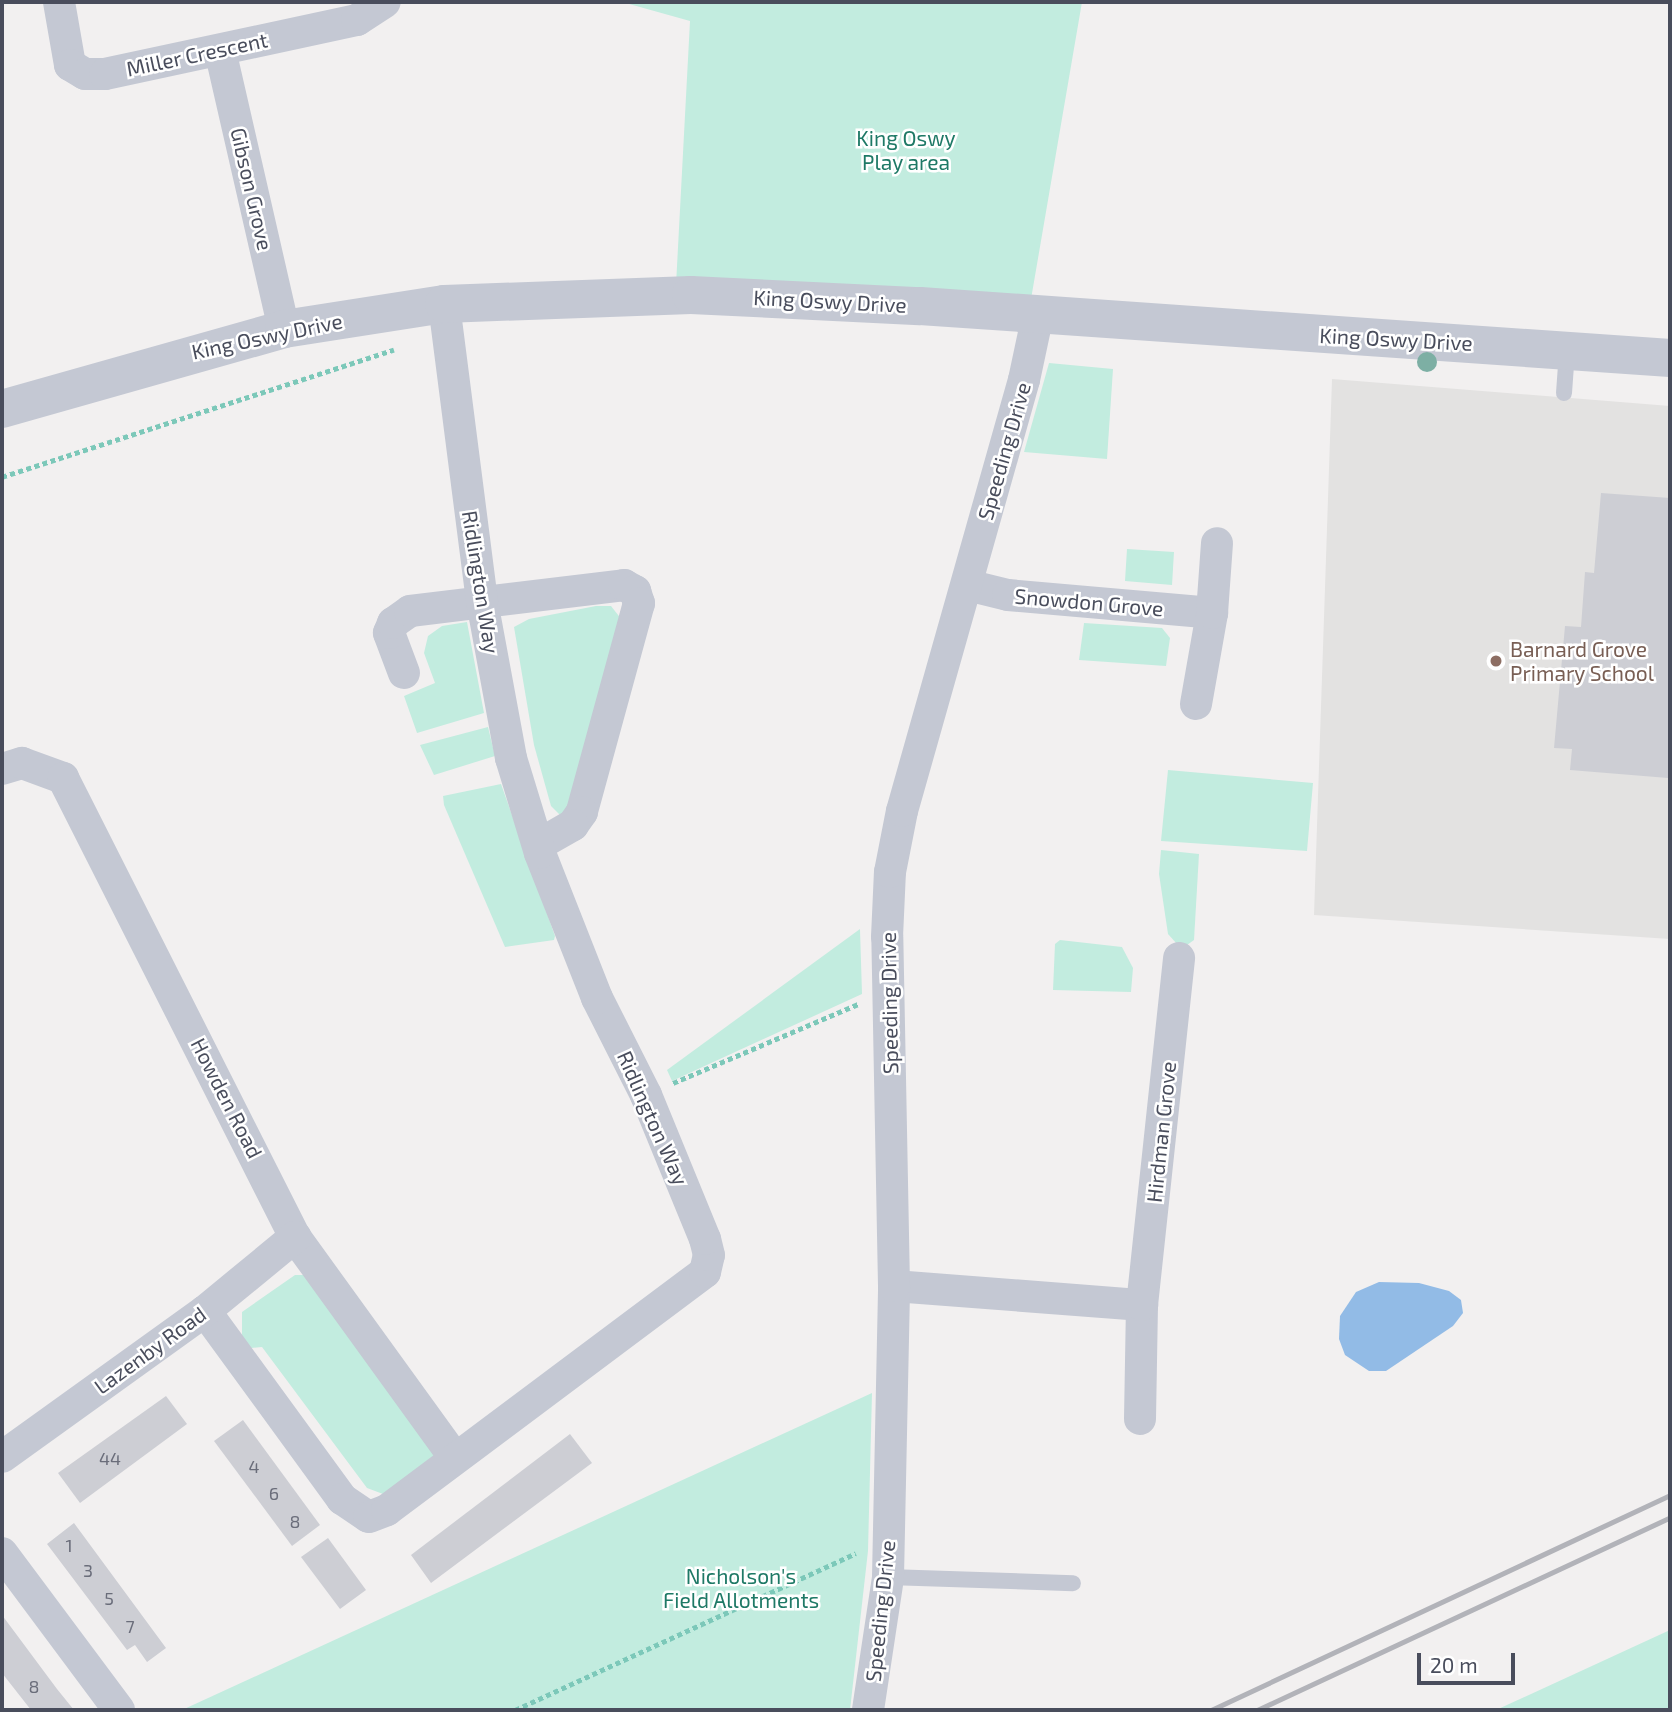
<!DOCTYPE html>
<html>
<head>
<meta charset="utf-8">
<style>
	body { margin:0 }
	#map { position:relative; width:1672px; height:1712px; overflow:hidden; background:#f2f0f0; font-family:"Exo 2",sans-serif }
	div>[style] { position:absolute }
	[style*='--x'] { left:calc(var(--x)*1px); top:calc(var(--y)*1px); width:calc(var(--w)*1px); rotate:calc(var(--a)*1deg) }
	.education>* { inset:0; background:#e3e2e1 }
	.green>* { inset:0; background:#c2ecdf }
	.water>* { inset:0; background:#92bbe6 }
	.building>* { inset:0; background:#cdced4 }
	.path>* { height:4.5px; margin-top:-2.25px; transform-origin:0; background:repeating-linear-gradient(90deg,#7cc8b9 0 5px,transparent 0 8.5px) }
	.service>* { height:16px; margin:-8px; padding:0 8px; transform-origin:8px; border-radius:8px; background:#c4c8d3 }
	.minor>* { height:32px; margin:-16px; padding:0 16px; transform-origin:16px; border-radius:16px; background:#c4c8d3 }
	.tertiary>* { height:38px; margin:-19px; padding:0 19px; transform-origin:19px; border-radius:19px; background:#c4c8d3 }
	.rail>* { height:5px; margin:-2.5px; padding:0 2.5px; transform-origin:2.5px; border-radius:2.5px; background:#b2b3b9 }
	.trees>* { width:20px; height:20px; margin:-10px; border-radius:50%; background:#7dafa4 }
	.dots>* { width:19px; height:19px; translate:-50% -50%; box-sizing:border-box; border:4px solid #fff; border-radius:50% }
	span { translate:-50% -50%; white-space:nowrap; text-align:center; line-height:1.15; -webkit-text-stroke:5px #fff; paint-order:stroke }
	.number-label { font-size:18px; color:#6a6d7a }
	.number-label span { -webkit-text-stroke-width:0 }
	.street-label { font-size:21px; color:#494d5c }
	.park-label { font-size:21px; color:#1e7966 }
	.education-label { font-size:21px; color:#785e54 }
	.left { translate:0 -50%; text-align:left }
	.frame { position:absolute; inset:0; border:4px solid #494d5c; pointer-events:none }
	.scale { position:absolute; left:1417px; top:1653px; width:98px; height:32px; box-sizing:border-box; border:4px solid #494d5c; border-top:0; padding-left:9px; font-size:21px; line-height:24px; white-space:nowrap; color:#494d5c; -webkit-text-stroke:5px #fff; paint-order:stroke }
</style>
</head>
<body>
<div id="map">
	<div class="education">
		<div style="clip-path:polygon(1332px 379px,1670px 406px,1670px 939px,1314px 915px)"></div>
	</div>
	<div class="green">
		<div style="clip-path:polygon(622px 2px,1082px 2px,1030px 305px,676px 285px,690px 21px)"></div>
		<div style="clip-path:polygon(1049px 363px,1113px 369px,1107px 459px,1024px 452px)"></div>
		<div style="clip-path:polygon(1127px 549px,1174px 552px,1172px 585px,1125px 581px)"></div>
		<div style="clip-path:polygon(596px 606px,611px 606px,622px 620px,577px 808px,561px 816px,551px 806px,534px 745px,514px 627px,529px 619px)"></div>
		<div style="clip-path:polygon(467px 622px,484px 713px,417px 733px,404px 696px,435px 683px,424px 653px,428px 636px,442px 626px)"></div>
		<div style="clip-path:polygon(1084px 623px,1162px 628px,1170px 638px,1166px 666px,1079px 660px)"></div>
		<div style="clip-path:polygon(488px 727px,495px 756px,434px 775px,420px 745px)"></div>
		<div style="clip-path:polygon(1168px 770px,1313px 783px,1307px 851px,1161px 841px)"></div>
		<div style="clip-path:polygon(501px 784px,555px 936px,554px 940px,505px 947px,444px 805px,443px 796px)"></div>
		<div style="clip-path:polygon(1161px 850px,1199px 854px,1194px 940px,1187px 945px,1177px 944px,1168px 934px,1159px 874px)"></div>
		<div style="clip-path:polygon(860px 929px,862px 994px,672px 1081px,667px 1070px)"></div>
		<div style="clip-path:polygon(1060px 940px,1122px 947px,1133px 968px,1131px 992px,1053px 990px,1055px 944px)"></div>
		<div style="clip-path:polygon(295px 1275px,304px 1275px,430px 1439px,436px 1461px,383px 1494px,367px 1488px,262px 1347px,251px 1348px,242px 1336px,242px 1312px)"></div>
		<div style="clip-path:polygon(872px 1393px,868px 1551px,850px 1710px,182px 1710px)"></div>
		<div style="clip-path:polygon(1670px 1630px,1670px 1710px,1496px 1710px)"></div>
	</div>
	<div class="water">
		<div style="clip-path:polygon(1379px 1282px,1419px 1283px,1449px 1291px,1461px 1300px,1463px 1313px,1453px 1326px,1386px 1371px,1369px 1371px,1345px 1355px,1339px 1339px,1340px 1316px,1356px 1292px)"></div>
	</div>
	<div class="building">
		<div style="clip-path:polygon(1601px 493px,1670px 498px,1668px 778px,1570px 770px,1572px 749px,1554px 748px,1565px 626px,1581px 627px,1585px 572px,1594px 573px)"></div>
		<div style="clip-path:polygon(166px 1396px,187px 1424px,80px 1503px,58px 1473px)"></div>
		<div style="clip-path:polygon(243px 1420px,320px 1525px,292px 1546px,214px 1441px)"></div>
		<div style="clip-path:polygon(570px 1434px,592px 1463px,431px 1583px,411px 1555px)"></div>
		<div style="clip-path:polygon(74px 1523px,166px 1648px,147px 1662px,135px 1645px,127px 1650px,47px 1544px)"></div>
		<div style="clip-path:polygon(328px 1538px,366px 1590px,340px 1609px,301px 1557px)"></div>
		<div style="clip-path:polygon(2px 1615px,57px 1689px,74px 1710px,31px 1710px,2px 1673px)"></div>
	</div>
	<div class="path">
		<div style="--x:2;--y:477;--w:412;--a:-18"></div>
		<div style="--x:673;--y:1083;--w:201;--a:-23.1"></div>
		<div style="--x:515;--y:1710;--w:375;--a:-24.7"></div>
	</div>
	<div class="service">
		<div style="--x:1564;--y:393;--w:42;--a:-85.9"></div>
		<div style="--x:888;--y:1577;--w:185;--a:1.9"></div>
	</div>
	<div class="minor">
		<div style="--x:59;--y:2;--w:64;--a:80.1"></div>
		<div style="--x:70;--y:65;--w:17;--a:31"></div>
		<div style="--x:85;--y:74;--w:20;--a:0"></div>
		<div style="--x:105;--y:74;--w:258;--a:-12.1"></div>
		<div style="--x:357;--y:20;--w:33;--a:-33"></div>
		<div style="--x:220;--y:50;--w:286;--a:77.1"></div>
		<div style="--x:967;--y:585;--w:42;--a:13.7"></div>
		<div style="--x:1008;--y:595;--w:205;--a:5"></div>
		<div style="--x:404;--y:673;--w:43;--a:-110.6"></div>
		<div style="--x:389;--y:633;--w:11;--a:-68"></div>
		<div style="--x:393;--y:623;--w:21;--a:-35"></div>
		<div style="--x:410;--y:611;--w:216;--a:-6.9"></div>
		<div style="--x:624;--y:585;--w:13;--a:29"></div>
		<div style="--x:635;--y:591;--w:13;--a:72"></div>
		<div style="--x:639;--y:603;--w:217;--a:105.3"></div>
		<div style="--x:582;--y:812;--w:16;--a:125"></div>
		<div style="--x:573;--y:825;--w:40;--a:150.3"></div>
		<div style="--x:1196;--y:704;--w:92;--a:-80"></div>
		<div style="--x:1212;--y:613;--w:70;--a:-85.9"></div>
		<div style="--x:2;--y:769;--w:21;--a:-17"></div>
		<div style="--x:22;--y:763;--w:44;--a:20.1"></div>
		<div style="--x:63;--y:778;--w:514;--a:63.19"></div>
		<div style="--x:295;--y:1237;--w:271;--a:54.1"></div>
		<div style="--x:894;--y:1286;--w:249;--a:4.4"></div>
		<div style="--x:205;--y:1311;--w:233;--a:53.9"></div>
		<div style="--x:342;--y:1499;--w:32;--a:34"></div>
		<div style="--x:369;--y:1517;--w:19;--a:-21"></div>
		<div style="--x:387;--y:1510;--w:397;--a:-36.8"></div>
		<div style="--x:705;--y:1272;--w:17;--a:-77"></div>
		<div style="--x:709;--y:1255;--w:16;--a:-104"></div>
		<div style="--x:705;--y:1239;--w:156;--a:-112.3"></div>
		<div style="--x:646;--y:1095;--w:109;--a:-116.8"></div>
		<div style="--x:597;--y:998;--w:156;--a:-111.5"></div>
		<div style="--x:540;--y:853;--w:99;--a:-107"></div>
		<div style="--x:511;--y:758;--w:160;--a:-100.5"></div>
		<div style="--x:482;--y:601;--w:299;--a:-97.3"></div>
		<div style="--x:1140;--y:1419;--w:114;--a:-89"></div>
		<div style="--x:1142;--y:1305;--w:349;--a:-83.9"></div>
		<div style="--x:2;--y:1457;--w:250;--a:-35.7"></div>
		<div style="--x:205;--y:1311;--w:117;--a:-39.4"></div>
		<div style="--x:2;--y:1553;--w:196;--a:53.3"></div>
		<div style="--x:868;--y:1710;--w:134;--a:-81.4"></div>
		<div style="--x:888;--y:1577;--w:291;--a:-88.8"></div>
		<div style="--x:894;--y:1286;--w:349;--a:-91.1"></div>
		<div style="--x:887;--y:937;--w:65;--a:-87.4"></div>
		<div style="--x:890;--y:872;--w:62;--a:-78.9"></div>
		<div style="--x:902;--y:811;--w:448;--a:-74.2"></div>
		<div style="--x:1024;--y:380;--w:67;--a:-78"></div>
	</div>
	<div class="tertiary">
		<div style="--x:2;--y:409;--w:293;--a:-15.8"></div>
		<div style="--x:284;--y:329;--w:162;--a:-8.9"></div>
		<div style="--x:444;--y:304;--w:247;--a:-2.1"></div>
		<div style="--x:691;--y:295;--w:229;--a:2.8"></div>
		<div style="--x:920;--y:306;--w:752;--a:3.97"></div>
	</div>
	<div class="rail">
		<div style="--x:1211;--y:1710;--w:507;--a:-25.1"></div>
		<div style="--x:1257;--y:1710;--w:456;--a:-25"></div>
	</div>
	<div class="trees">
		<div style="left:1427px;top:362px"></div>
	</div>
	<div class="dots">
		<div style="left:1496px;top:661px;background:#8d6e63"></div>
	</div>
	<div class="number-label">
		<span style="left:110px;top:1458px">44</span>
		<span style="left:254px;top:1466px">4</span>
		<span style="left:274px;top:1493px">6</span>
		<span style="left:295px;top:1521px">8</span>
		<span style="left:69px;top:1545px">1</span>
		<span style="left:88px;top:1570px">3</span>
		<span style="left:109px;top:1598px">5</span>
		<span style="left:130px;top:1626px">7</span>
		<span style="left:34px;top:1686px">8</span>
	</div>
	<div class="street-label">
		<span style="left:197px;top:54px;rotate:-12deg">Miller Crescent</span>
		<span style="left:252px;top:189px;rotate:77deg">Gibson Grove</span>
		<span style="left:830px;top:301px;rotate:3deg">King Oswy Drive</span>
		<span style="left:267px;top:336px;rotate:-12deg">King Oswy Drive</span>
		<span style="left:1396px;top:339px;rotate:3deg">King Oswy Drive</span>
		<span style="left:1004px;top:451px;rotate:-74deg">Speeding Drive</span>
		<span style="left:481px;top:582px;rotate:81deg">Ridlington Way</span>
		<span style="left:1089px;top:602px;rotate:5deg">Snowdon Grove</span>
		<span style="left:889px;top:1003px;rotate:-91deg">Speeding Drive</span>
		<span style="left:227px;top:1098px;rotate:63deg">Howden Road</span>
		<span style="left:653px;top:1118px;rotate:66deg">Ridlington Way</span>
		<span style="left:1161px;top:1132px;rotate:-84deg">Hirdman Grove</span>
		<span style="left:150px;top:1350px;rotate:-36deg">Lazenby Road</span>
		<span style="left:880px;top:1611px;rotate:-84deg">Speeding Drive</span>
	</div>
	<div class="park-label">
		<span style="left:906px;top:150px">King Oswy<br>Play area</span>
		<span style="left:741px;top:1588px">Nicholson's<br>Field Allotments</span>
	</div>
	<div class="education-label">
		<span class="left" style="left:1510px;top:661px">Barnard Grove<br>Primary School</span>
	</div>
	<div class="frame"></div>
	<div class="scale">20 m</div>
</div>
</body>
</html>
